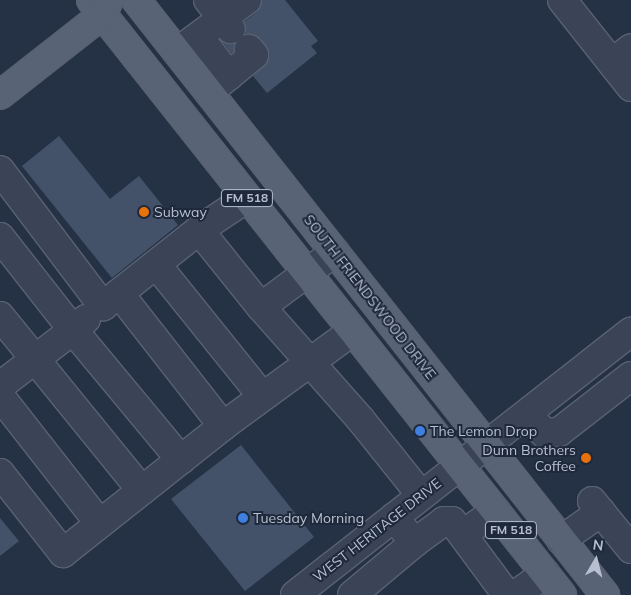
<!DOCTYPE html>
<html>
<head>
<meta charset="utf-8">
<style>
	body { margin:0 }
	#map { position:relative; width:631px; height:595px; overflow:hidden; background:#253246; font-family:Mulish,sans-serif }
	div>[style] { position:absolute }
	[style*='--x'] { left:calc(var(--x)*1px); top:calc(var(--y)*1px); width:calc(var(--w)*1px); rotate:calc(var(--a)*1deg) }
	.building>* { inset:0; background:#445269 }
	.roads { filter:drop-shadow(1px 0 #596273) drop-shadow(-1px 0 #596273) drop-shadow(0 1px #596273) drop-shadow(0 -1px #596273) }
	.minor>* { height:28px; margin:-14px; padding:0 14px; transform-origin:14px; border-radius:14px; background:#3a4456 }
	.major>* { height:28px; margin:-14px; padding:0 14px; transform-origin:14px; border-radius:14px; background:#586375 }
	.dots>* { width:14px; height:14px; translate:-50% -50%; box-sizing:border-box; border:2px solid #1e293b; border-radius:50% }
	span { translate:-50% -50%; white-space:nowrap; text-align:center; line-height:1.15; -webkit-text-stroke:4px #1e293b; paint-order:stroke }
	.shield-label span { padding:1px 4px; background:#1e293b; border:1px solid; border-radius:4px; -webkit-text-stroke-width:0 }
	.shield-label { font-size:12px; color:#b8c0cf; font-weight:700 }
	.poi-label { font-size:14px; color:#b8c0cf }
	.left { translate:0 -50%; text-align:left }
	.right { translate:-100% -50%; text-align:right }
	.street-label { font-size:14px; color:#b8c0cf }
	.north { position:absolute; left:571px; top:535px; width:50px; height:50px; -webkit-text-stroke:4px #1e293b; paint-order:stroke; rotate:8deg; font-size:14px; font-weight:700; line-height:20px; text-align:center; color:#b8c0cf }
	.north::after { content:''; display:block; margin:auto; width:18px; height:22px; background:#b8c0cf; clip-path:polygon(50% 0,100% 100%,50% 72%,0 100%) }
</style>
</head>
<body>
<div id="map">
	<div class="building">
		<div style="clip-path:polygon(262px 0,285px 0,318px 41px,311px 46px,317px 53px,267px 93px,253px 76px,268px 61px,269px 52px,261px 39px,246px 34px,244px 22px,257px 12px)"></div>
		<div style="clip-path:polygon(222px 41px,234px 44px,234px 52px,231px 53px)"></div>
		<div style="clip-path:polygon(59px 136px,110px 199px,139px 176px,178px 225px,112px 278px,22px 166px)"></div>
		<div style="clip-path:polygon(241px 445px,314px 537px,245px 591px,171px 499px)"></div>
		<div style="clip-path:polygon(0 518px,19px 541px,0 556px)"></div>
	</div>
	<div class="roads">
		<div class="minor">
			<div style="--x:208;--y:0;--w:37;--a:52"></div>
			<div style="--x:562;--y:0;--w:111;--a:51.6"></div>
			<div style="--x:199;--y:37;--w:49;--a:52.4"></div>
			<div style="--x:177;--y:52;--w:87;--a:-36.6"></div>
			<div style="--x:612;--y:63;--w:24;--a:-38"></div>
			<div style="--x:209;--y:92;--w:58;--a:-39.4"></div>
			<div style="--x:254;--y:55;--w:8;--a:-130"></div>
			<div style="--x:0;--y:170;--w:171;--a:52.9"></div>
			<div style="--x:103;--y:306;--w:122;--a:-38.4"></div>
			<div style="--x:247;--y:198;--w:58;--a:146.3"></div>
			<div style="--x:199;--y:230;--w:99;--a:51.2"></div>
			<div style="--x:0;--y:237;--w:118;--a:51.9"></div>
			<div style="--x:73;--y:330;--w:92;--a:142.5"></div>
			<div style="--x:335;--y:252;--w:92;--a:143.4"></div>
			<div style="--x:261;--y:307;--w:151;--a:48.5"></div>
			<div style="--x:361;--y:420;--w:96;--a:51.3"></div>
			<div style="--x:156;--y:264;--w:169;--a:51.2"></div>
			<div style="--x:119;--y:293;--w:169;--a:52"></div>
			<div style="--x:0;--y:316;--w:225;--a:50.9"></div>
			<div style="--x:86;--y:319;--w:17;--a:140"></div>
			<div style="--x:73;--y:330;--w:169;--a:50.3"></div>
			<div style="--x:0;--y:396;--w:162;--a:52"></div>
			<div style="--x:528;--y:414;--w:25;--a:50"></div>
			<div style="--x:544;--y:433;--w:15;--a:-4"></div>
			<div style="--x:559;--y:432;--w:91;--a:-37.9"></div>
			<div style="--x:0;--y:473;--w:102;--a:51.8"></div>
			<div style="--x:63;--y:553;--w:204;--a:-38.4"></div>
			<div style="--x:223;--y:426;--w:161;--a:-36.2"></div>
			<div style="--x:592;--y:501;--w:62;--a:50.9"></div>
			<div style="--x:394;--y:517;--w:33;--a:52"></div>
			<div style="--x:414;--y:543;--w:37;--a:-36"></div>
			<div style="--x:444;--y:521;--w:8;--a:0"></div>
			<div style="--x:452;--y:521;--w:92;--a:53.4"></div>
			<div style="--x:463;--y:534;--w:40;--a:-34.9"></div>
			<div style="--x:561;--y:540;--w:49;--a:-35"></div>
			<div style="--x:295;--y:595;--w:427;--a:-38.1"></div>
			<div style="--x:352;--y:595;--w:81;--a:-40"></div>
			<div style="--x:515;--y:595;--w:37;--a:-35"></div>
		</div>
		<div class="major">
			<div style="--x:91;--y:0;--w:759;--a:51.63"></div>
			<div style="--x:136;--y:0;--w:758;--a:51.75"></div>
			<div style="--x:0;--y:95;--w:130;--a:-38.1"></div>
			<div style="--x:102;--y:15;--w:17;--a:-65"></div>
		</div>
	</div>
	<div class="dots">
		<div style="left:144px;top:212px;background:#e8710a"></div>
		<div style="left:420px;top:431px;background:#3f7fe0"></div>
		<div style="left:586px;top:458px;background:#e8710a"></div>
		<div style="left:243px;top:518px;background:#3f7fe0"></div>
	</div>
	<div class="shield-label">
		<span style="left:247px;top:198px">FM 518</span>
		<span style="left:511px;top:530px">FM 518</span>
	</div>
	<div class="poi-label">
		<span class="left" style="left:154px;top:212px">Subway</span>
		<span class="left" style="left:430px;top:431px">The Lemon Drop</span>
		<span class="right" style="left:576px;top:458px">Dunn Brothers<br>Coffee</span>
		<span class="left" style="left:253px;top:518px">Tuesday Morning</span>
	</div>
	<div class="street-label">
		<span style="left:370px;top:297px;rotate:52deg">SOUTH FRIENDSWOOD DRIVE</span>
		<span style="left:377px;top:530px;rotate:-38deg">WEST HERITAGE DRIVE</span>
	</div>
	<div class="north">N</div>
</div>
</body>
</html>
